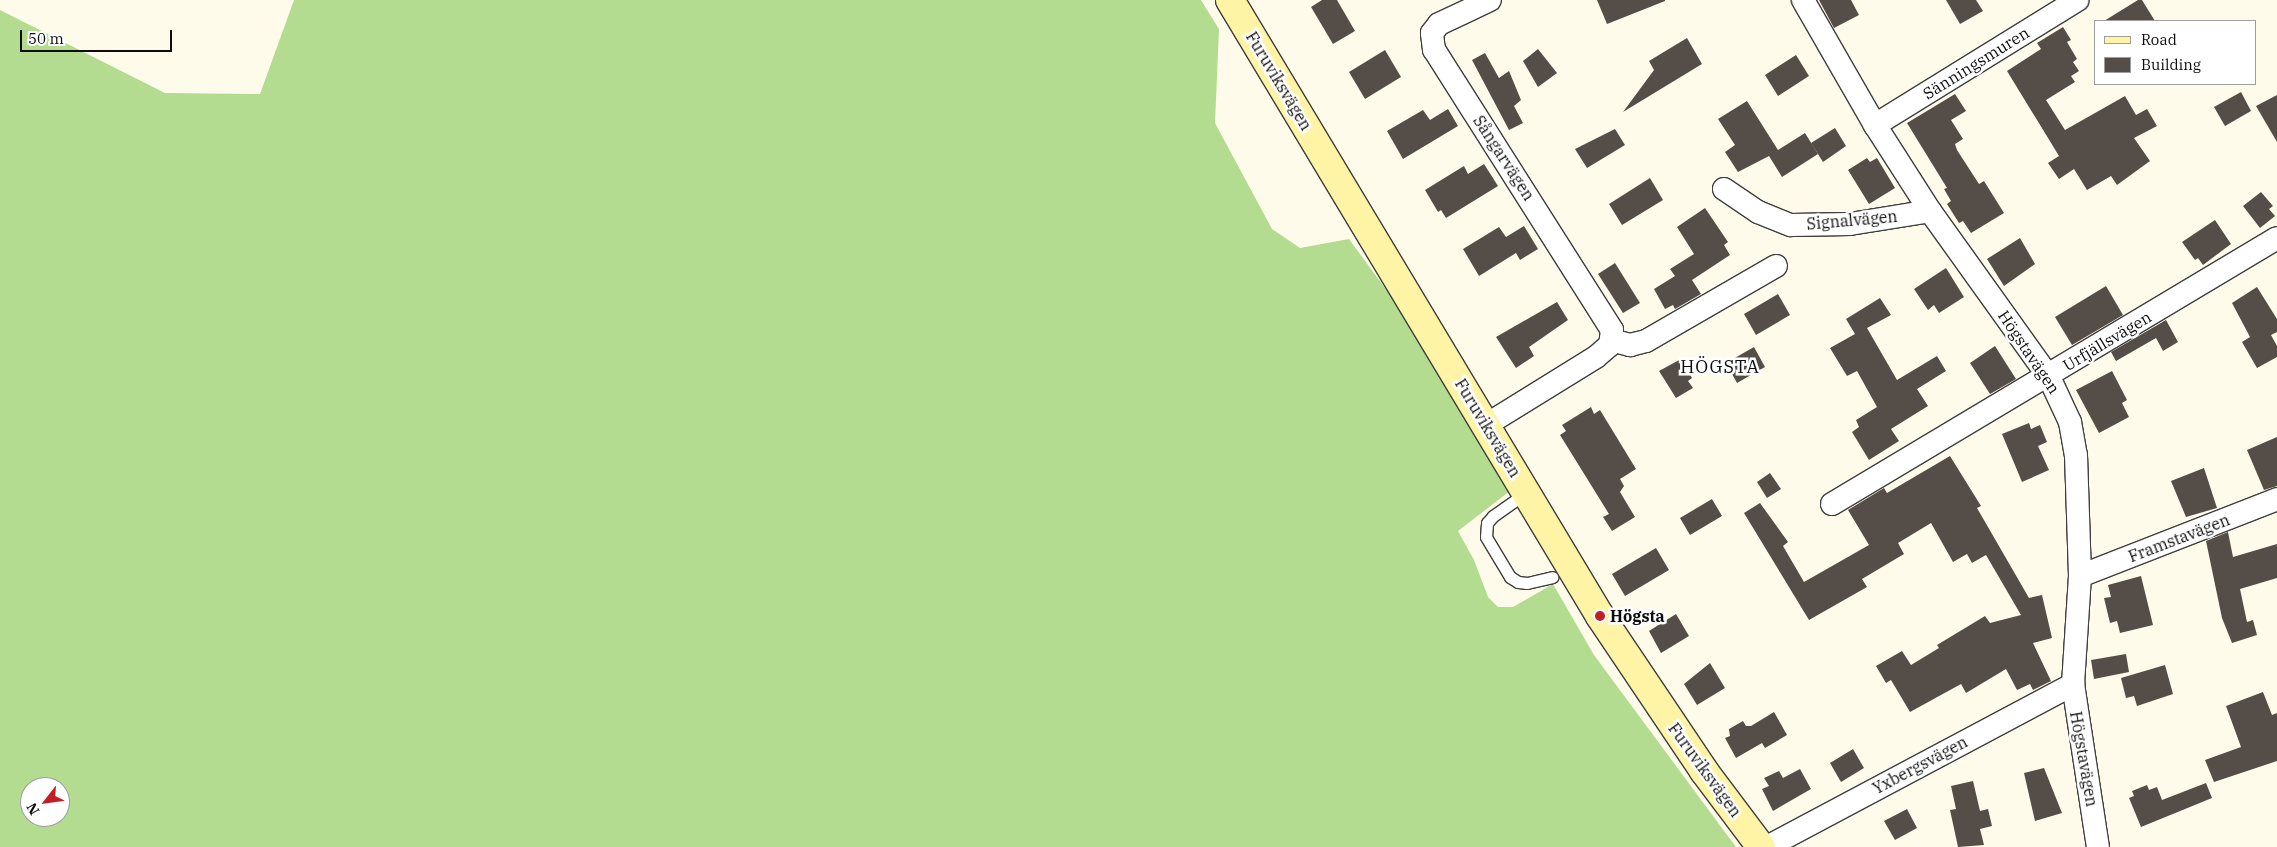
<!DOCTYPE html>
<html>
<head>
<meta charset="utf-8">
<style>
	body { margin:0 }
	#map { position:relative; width:2277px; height:847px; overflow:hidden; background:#fffbea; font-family:"IBM Plex Serif",serif }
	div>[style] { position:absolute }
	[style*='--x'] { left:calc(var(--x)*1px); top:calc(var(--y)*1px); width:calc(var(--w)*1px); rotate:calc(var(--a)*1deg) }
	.forest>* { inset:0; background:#b4dc91 }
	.building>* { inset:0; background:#554d48 }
	.roads { filter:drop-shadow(1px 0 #3f3f3f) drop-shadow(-1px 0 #3f3f3f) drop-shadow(0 1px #3f3f3f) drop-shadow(0 -1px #3f3f3f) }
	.lane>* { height:11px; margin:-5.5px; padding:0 5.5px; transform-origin:5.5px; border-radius:5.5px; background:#fff }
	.street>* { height:22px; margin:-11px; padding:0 11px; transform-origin:11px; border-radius:11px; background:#fff }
	.secondary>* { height:28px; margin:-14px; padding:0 14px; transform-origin:14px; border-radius:14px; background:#fff4a5 }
	.dots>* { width:14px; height:14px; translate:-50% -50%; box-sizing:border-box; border:2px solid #fff; border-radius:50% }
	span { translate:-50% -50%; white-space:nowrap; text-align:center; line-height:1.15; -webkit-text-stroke:5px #fff; paint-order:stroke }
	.street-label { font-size:16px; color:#0c0c0c }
	.poi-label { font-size:16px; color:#0c0c0c; font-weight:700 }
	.left { translate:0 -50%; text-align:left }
	.neighbourhood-label { font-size:18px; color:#0c0c0c; letter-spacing:1px }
	.legend { position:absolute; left:2094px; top:20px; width:162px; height:65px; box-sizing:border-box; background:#fff; border:1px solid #9e9e9e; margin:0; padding:6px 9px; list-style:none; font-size:15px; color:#0c0c0c }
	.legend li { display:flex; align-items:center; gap:10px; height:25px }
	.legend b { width:25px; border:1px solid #9e9e9e }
	.north { position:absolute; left:20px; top:777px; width:50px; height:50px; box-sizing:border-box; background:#fff; border:1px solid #9e9e9e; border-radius:50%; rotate:240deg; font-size:14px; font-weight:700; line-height:20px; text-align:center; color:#0c0c0c }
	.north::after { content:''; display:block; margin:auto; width:18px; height:22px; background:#c21e28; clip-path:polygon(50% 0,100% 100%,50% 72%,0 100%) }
	.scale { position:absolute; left:20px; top:30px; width:152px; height:22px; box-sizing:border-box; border:2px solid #0c0c0c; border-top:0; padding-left:6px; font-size:15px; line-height:18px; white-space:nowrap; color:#0c0c0c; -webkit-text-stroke:4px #fff; paint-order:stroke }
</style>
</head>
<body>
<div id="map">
	<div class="forest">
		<div style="clip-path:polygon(evenodd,294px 0,1201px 0,1219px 29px,1215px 123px,1272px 229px,1300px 248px,1349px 239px,1404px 314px,1510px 491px,1458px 531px,1474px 560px,1488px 597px,1498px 607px,1513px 607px,1553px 584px,1594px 655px,1736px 847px,0 847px,0 10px,165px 93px,260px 94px,294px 0,30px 787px,60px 787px,60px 817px,30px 817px,30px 787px)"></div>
	</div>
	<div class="building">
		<div style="clip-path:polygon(1322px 0,1337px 0,1355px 31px,1333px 44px,1311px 7px)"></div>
		<div style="clip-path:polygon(1597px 0,1665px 0,1665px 1px,1607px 24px)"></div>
		<div style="clip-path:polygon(1819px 0,1851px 0,1859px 15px,1834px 28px)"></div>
		<div style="clip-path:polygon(1946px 0,1976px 0,1983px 11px,1960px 24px)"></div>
		<div style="clip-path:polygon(2138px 0,2142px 0,2155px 21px,2104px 21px)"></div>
		<div style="clip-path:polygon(2063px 27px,2071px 40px,2067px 42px,2077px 59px,2073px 62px,2079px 71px,2071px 76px,2075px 82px,2046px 100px,2065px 130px,2125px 96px,2136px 115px,2147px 109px,2157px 126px,2134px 138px,2150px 161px,2117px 185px,2111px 176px,2087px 190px,2074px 169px,2059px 179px,2048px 163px,2059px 156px,2007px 71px,2041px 49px,2037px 43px)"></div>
		<div style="clip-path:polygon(1687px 38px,1702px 64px,1623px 112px,1654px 70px,1649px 61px)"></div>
		<div style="clip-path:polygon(1538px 49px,1557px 73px,1538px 87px,1523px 61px)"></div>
		<div style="clip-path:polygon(1385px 50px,1401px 77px,1365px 99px,1349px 72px)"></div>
		<div style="clip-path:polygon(1485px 53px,1499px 78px,1509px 71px,1521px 100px,1514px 106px,1523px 123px,1509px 130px,1472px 60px)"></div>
		<div style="clip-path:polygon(1796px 55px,1809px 76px,1778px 96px,1765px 75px)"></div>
		<div style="clip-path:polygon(2241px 92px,2251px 111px,2225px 126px,2214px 107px)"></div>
		<div style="clip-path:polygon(1955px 94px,1966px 111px,1951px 120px,1963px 139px,1955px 144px,1957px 150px,1979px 184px,1984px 181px,2004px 213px,1971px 233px,1963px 221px,1959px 223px,1947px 204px,1951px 201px,1944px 189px,1947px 188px,1907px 123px)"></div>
		<div style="clip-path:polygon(2277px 95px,2277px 142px,2256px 106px)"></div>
		<div style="clip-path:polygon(1747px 101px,1778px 150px,1805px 133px,1818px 154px,1782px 177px,1769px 156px,1738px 172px,1725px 152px,1735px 145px,1718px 119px)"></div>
		<div style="clip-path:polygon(1448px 109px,1458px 126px,1403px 159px,1387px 131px,1423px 110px,1430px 120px)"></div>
		<div style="clip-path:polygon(1835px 128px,1846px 146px,1823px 162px,1811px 143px)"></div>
		<div style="clip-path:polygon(1615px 129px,1625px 145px,1587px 168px,1575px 149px)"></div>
		<div style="clip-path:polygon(1867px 158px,1870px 162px,1877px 158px,1895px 188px,1869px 204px,1848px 170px)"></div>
		<div style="clip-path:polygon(1484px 164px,1498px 186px,1446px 218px,1441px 210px,1438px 212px,1425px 190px,1464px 166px,1468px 174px)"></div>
		<div style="clip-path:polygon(1650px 178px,1663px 200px,1622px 225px,1609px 204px)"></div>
		<div style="clip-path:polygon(2261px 192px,2273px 206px,2269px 209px,2275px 216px,2260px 228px,2243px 206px)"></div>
		<div style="clip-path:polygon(1705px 208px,1728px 242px,1724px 245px,1730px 255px,1692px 280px,1701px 294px,1675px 309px,1673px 305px,1665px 309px,1654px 289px,1675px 276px,1670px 269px,1694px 254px,1677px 227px)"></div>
		<div style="clip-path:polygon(2215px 220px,2231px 244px,2203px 265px,2198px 258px,2195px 260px,2182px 242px)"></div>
		<div style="clip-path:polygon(1524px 226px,1538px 249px,1520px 260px,1516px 253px,1479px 276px,1463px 249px,1499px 227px,1506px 237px)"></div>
		<div style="clip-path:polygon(2020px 238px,2035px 264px,2004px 286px,1987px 259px)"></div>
		<div style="clip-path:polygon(1615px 263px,1640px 303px,1623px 313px,1598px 274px)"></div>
		<div style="clip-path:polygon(1946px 268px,1964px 297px,1939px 313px,1934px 305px,1928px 310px,1914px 289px)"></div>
		<div style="clip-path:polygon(2106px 286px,2123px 315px,2072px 345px,2055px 317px)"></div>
		<div style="clip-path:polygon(2257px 287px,2277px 319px,2277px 332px,2271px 335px,2277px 346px,2277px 357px,2257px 368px,2242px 342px,2250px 337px,2232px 303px)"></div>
		<div style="clip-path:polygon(1778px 294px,1790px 315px,1756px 335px,1744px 314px)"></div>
		<div style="clip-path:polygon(1880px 298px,1891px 315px,1867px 328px,1897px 380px,1937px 356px,1946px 371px,1917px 389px,1928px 406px,1891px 429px,1899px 441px,1869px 460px,1852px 432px,1859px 427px,1856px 420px,1877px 407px,1857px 371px,1847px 376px,1830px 348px,1855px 334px,1846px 319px)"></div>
		<div style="clip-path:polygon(1557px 302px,1568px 320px,1529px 347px,1534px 356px,1516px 368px,1496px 337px)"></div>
		<div style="clip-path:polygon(2166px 320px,2178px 342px,2163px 351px,2156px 338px,2116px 361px,2111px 352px)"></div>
		<div style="clip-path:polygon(1995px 346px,2016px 379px,1990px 394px,1970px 363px)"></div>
		<div style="clip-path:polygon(1754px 347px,1765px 367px,1737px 383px,1726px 363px)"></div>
		<div style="clip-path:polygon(1681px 359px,1692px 378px,1688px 381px,1693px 388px,1676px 398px,1659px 371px)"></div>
		<div style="clip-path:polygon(2112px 371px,2127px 400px,2122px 403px,2129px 417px,2099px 433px,2076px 390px)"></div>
		<div style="clip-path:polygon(1591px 407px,1594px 414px,1600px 410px,1636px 469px,1620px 479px,1624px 486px,1620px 492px,1635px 517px,1612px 531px,1603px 517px,1609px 514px,1560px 435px,1566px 431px,1562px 425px)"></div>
		<div style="clip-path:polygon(2029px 423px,2031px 429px,2040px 425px,2047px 442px,2038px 446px,2049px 470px,2022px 482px,2002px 434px)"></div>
		<div style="clip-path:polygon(2277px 437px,2277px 486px,2264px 490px,2247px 450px)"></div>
		<div style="clip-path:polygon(1950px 456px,1981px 506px,1977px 508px,2029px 598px,2042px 595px,2052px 638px,2033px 643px,2051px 681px,2033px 690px,2030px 684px,2017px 690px,2006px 669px,1966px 693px,1961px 684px,1910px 712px,1891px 680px,1886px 683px,1876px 666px,1902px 651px,1911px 665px,1939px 648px,1937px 645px,1985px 616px,1990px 623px,2021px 615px,1986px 555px,1972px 563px,1967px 554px,1953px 562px,1931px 523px,1898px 543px,1904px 554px,1862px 579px,1867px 587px,1809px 620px,1744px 513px,1760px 503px,1788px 542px,1783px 546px,1804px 582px,1869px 545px,1848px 510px,1884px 488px,1887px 493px)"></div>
		<div style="clip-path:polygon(2204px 468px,2217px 508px,2186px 517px,2171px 481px)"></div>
		<div style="clip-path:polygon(1770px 473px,1781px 489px,1767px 498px,1757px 482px)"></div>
		<div style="clip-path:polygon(1712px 499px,1722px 516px,1690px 535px,1680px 518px)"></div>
		<div style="clip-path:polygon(2228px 532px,2233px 557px,2277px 544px,2277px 578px,2240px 589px,2247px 622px,2253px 620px,2257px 635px,2232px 643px,2222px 618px,2206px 541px)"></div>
		<div style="clip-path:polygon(1656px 548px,1669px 570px,1625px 596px,1612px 574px)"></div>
		<div style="clip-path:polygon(2141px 576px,2153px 625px,2120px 633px,2117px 621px,2110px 623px,2104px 598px,2111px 597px,2108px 585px)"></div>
		<div style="clip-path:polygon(1676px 614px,1689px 636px,1661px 653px,1649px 631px)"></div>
		<div style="clip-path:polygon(2126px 654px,2129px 672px,2094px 679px,2091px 660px)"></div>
		<div style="clip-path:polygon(1710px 663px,1725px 688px,1697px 705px,1684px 684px)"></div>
		<div style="clip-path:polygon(2165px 665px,2173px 694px,2137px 706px,2134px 696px,2126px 698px,2121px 678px)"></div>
		<div style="clip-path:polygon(2263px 692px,2272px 715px,2277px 713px,2277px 761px,2214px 782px,2205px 760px,2241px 747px,2226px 706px)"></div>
		<div style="clip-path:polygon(1774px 712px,1787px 735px,1765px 748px,1762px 743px,1736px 758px,1725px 738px,1730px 736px,1729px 729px,1743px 721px,1746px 726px,1751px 726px)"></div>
		<div style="clip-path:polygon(1853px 749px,1864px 768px,1841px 782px,1830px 763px)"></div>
		<div style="clip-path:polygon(2044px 768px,2062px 813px,2035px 821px,2024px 773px)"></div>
		<div style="clip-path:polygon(1800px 769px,1811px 789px,1773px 811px,1762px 789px,1769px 786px,1764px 778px,1779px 771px,1783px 778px)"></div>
		<div style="clip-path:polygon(1973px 781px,1980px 811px,1988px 809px,1992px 826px,1980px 829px,1984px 845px,1958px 847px,1950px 810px,1956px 809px,1951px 786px)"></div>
		<div style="clip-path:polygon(2206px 783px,2212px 798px,2141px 827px,2129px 798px,2134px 796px,2132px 791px,2147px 785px,2149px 790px,2157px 787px,2162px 800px)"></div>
		<div style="clip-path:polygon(1907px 809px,1917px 828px,1895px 840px,1884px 821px)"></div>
	</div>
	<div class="roads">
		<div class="lane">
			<div style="--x:1527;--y:492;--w:42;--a:144.8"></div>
			<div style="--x:1493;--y:516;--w:9;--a:131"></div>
			<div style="--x:1487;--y:523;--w:14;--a:94"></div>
			<div style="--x:1486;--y:537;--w:47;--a:59"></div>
			<div style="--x:1510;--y:577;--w:9;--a:32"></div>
			<div style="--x:1518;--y:582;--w:9;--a:6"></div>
			<div style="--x:1527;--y:583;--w:26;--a:-13"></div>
		</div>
		<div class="street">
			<div style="--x:1803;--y:0;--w:144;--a:60.1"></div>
			<div style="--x:1875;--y:125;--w:102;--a:57.4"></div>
			<div style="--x:1930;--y:211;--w:204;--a:54.4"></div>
			<div style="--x:2049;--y:377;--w:50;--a:65"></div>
			<div style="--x:2070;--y:422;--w:34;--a:80"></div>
			<div style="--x:2076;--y:455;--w:121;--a:88.1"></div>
			<div style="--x:2080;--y:576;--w:108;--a:93.7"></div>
			<div style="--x:2073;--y:684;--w:165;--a:81.3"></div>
			<div style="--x:1875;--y:125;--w:238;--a:-31.7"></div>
			<div style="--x:1724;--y:189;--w:41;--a:34.1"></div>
			<div style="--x:1758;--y:212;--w:35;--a:22"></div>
			<div style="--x:1791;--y:225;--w:59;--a:-1"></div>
			<div style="--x:1850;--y:224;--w:81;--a:-9.2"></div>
			<div style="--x:1611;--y:340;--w:20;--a:15"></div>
			<div style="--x:1630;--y:345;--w:16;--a:-14"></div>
			<div style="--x:1646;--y:341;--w:150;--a:-30"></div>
			<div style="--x:1486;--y:425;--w:129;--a:-31.7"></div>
			<div style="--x:1596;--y:357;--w:18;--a:-41"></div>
			<div style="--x:1610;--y:345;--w:15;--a:-82"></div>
			<div style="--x:1612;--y:330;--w:332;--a:-122.4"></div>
			<div style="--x:1434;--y:50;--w:17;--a:-97"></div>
			<div style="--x:1432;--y:33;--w:11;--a:-52"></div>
			<div style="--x:1439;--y:24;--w:56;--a:-25.2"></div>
			<div style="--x:1832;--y:504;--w:518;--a:-30.87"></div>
			<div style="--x:2080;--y:576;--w:212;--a:-21.3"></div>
			<div style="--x:1767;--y:847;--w:347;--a:-28"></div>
		</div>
		<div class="secondary">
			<div style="--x:1230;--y:0;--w:719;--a:59.01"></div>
			<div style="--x:1600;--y:616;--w:187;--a:56.1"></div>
			<div style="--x:1704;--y:771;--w:95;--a:53.1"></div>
		</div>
	</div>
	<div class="dots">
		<div style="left:1600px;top:616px;background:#c21e28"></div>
	</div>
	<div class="street-label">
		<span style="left:1976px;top:63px;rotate:-32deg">Sänningsmuren</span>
		<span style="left:1279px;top:81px;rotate:59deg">Furuviksvägen</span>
		<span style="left:1504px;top:158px;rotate:57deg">Sångarvägen</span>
		<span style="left:1852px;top:220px;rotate:-5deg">Signalvägen</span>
		<span style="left:2107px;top:341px;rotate:-31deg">Urfjällsvägen</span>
		<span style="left:2029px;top:352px;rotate:56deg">Högstavägen</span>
		<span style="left:1488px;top:428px;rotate:59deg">Furuviksvägen</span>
		<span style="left:2179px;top:538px;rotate:-21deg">Framstavägen</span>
		<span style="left:2084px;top:759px;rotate:80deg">Högstavägen</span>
		<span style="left:1920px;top:765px;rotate:-28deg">Yxbergsvägen</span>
		<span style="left:1705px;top:770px;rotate:54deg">Furuviksvägen</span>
	</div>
	<div class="poi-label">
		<span class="left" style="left:1610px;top:616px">Högsta</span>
	</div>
	<div class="neighbourhood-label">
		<span style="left:1720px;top:367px">HÖGSTA</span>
	</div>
	<ul class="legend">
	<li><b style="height:6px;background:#fff4a5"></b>Road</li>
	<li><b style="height:14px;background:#554d48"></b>Building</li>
	</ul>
	<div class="north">N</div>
	<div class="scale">50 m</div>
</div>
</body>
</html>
